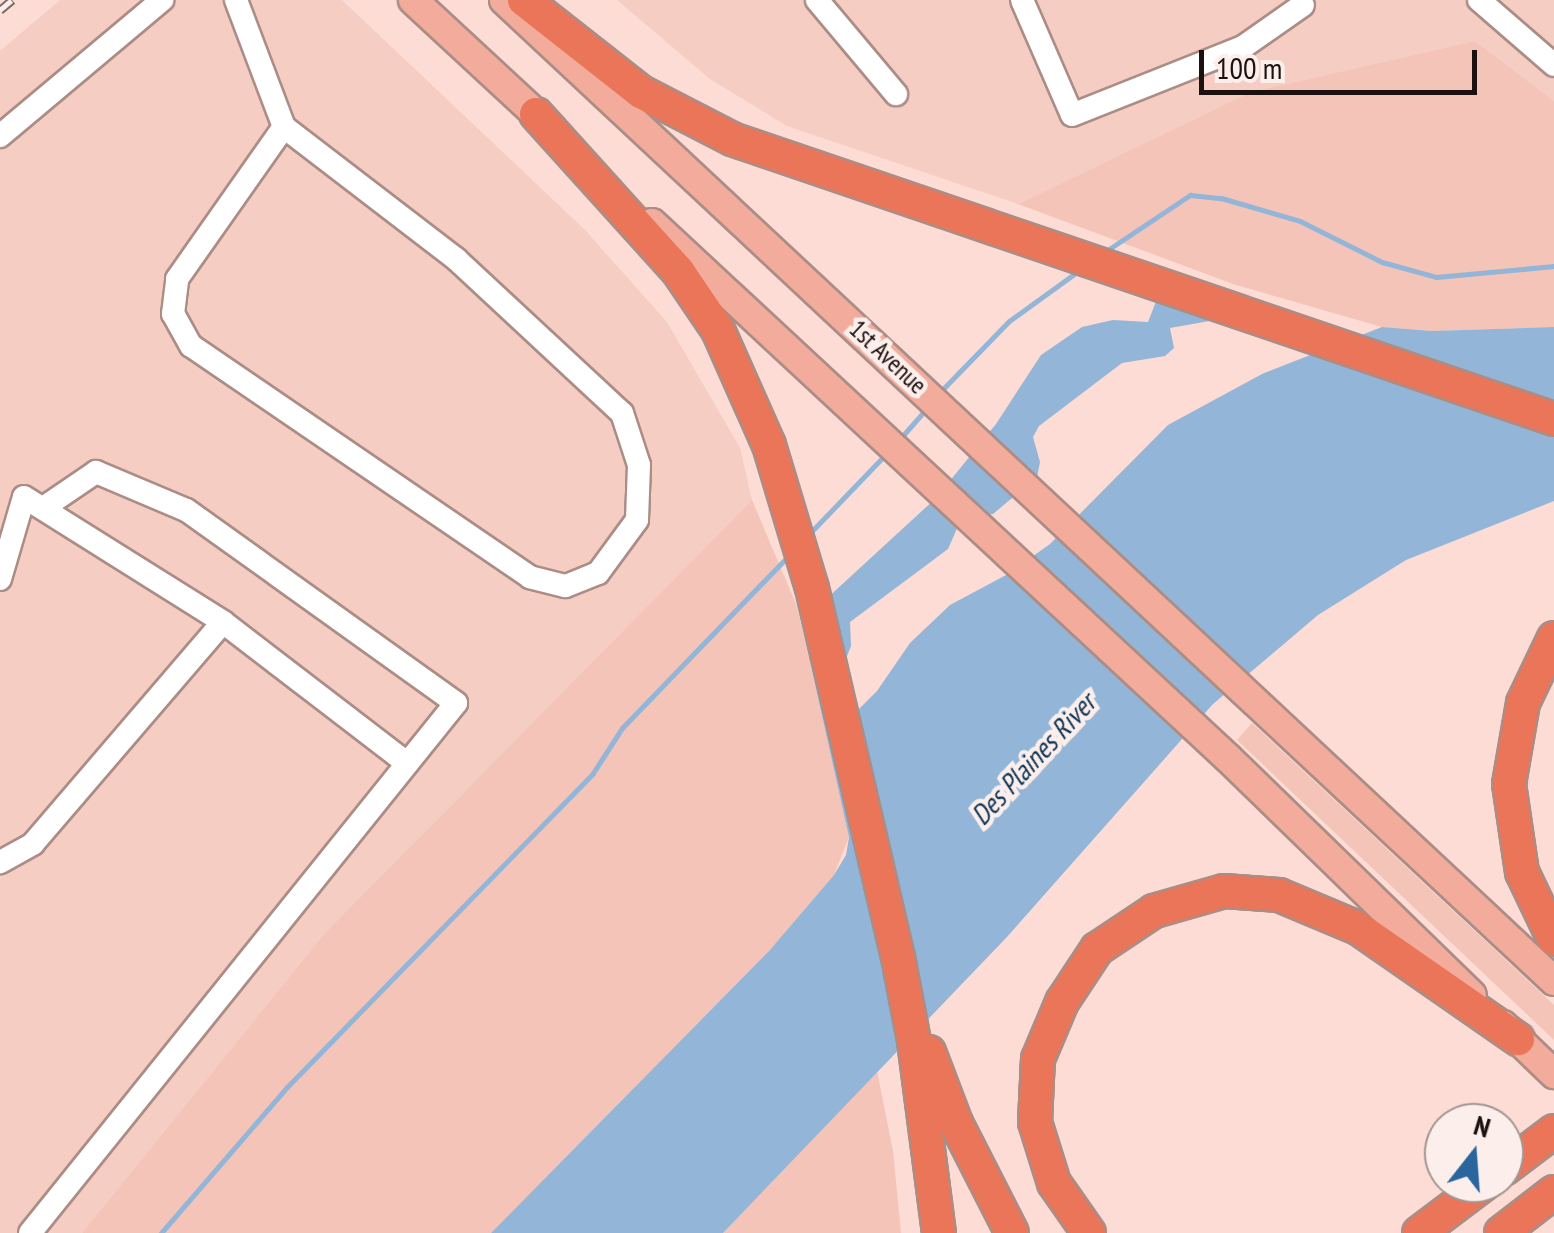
<!DOCTYPE html>
<html>
<head>
<meta charset="utf-8">
<style>
	body { margin:0 }
	#map { position:relative; width:1554px; height:1233px; overflow:hidden; background:#fcdcd4; font-family:"PT Sans Narrow",sans-serif }
	div>[style] { position:absolute }
	[style*='--x'] { left:calc(var(--x)*1px); top:calc(var(--y)*1px); width:calc(var(--w)*1px); rotate:calc(var(--a)*1deg) }
	.built>* { inset:0; background:#f5cdc3 }
	.green>* { inset:0; background:#f4c4b8 }
	.water>* { inset:0; background:#93b5d8 }
	.stream>* { height:5px; margin:-2.5px; padding:0 2.5px; transform-origin:2.5px; border-radius:2.5px; background:#93b5d8 }
	.roads { filter:drop-shadow(2px 0 #ab8d86) drop-shadow(-2px 0 #ab8d86) drop-shadow(0 2px #ab8d86) drop-shadow(0 -2px #ab8d86) }
	.minor>* { height:22px; margin:-11px; padding:0 11px; transform-origin:11px; border-radius:11px; background:#fff }
	.major>* { height:28px; margin:-14px; padding:0 14px; transform-origin:14px; border-radius:14px; background:#f3ac9b }
	.highway>* { height:32px; margin:-16px; padding:0 16px; transform-origin:16px; border-radius:16px; background:#eb7558 }
	.rail>* { height:9px; margin-top:-4.5px; transform-origin:0; background:repeating-linear-gradient(90deg,#fbeeeb 0 15px,#7d6964 0 30px); box-sizing:border-box; border-block:2px solid #7d6964 }
	span { translate:-50% -50%; white-space:nowrap; text-align:center; line-height:1.15; -webkit-text-stroke:9px #fbeeeb; paint-order:stroke }
	.street-label { font-size:25px; color:#1c110e }
	.water-label { font-size:28px; color:#0d3355; font-style:italic }
	.north { position:absolute; left:1424px; top:1103px; width:100px; height:100px; box-sizing:border-box; background:#fbeeeb; border:2px solid #a29693; border-radius:50%; rotate:17deg; font-size:28px; font-weight:700; line-height:40px; text-align:center; color:#1c110e }
	.north::after { content:''; display:block; margin:auto; width:35px; height:45px; background:#2a669d; clip-path:polygon(50% 0,100% 100%,50% 72%,0 100%) }
	.scale { position:absolute; left:1199px; top:50px; width:278px; height:45px; box-sizing:border-box; border:5px solid #1c110e; border-top:0; padding-left:12px; font-size:30px; line-height:35px; white-space:nowrap; color:#1c110e; -webkit-text-stroke:8px #fbeeeb; paint-order:stroke }
</style>
</head>
<body>
<div id="map">
	<div class="built">
		<div style="clip-path:polygon(60px 0,342px 0,584px 229px,667px 322px,740px 448px,752px 500px,325px 933px,82px 1233px,0 1233px,0 51px)"></div>
		<div style="clip-path:polygon(617px 0,1554px 0,1554px 101px,1475px 41px,1251px 92px,1018px 204px,787px 126px,710px 79px)"></div>
	</div>
	<div class="green">
		<div style="clip-path:polygon(1475px 41px,1554px 101px,1554px 327px,1432px 331px,1382px 327px,1233px 284px,1018px 204px,1251px 92px)"></div>
		<div style="clip-path:polygon(752px 500px,796px 604px,831px 738px,849px 837px,834px 875px,769px 951px,491px 1233px,82px 1233px,325px 933px)"></div>
		<div style="clip-path:polygon(1252px 723px,1554px 1005px,1554px 1040px,1237px 740px)"></div>
		<div style="clip-path:polygon(877px 1071px,893px 1151px,901px 1233px,723px 1233px)"></div>
	</div>
	<div class="water">
		<div style="clip-path:polygon(1161px 289px,1215px 320px,1170px 328px,1174px 348px,1165px 356px,1122px 363px,1039px 426px,1033px 437px,1040px 462px,1037px 477px,993px 514px,962px 517px,948px 549px,850px 622px,851px 646px,845px 661px,852px 716px,877px 691px,910px 643px,950px 605px,1008px 574px,1050px 544px,1168px 425px,1262px 374px,1382px 327px,1432px 331px,1554px 327px,1554px 501px,1406px 560px,1318px 615px,1213px 704px,1006px 938px,723px 1233px,491px 1233px,769px 951px,834px 875px,846px 855px,849px 837px,806px 643px,824px 601px,936px 498px,996px 424px,1041px 355px,1082px 327px,1113px 320px,1148px 322px)"></div>
	</div>
	<div class="stream">
		<div style="--x:1103;--y:253;--w:105;--a:-33.7"></div>
		<div style="--x:1190;--y:195;--w:31;--a:6"></div>
		<div style="--x:1221;--y:198;--w:82;--a:16.2"></div>
		<div style="--x:1300;--y:221;--w:92;--a:26.6"></div>
		<div style="--x:1382;--y:262;--w:56;--a:15.5"></div>
		<div style="--x:1436;--y:277;--w:119;--a:-5.3"></div>
		<div style="--x:940;--y:392;--w:99;--a:-45.8"></div>
		<div style="--x:1009;--y:321;--w:85;--a:-35.9"></div>
		<div style="--x:898;--y:441;--w:44;--a:-48.7"></div>
		<div style="--x:808;--y:535;--w:114;--a:-46.1"></div>
		<div style="--x:161;--y:1233;--w:193;--a:-49.2"></div>
		<div style="--x:287;--y:1087;--w:438;--a:-45.7"></div>
		<div style="--x:593;--y:773;--w:54;--a:-57.2"></div>
		<div style="--x:622;--y:728;--w:242;--a:-46"></div>
	</div>
	<div class="roads">
		<div class="minor">
			<div style="--x:236;--y:0;--w:136;--a:69.3"></div>
			<div style="--x:284;--y:127;--w:217;--a:37.5"></div>
			<div style="--x:456;--y:259;--w:226;--a:42.9"></div>
			<div style="--x:622;--y:413;--w:55;--a:71.9"></div>
			<div style="--x:639;--y:465;--w:55;--a:92.1"></div>
			<div style="--x:637;--y:520;--w:66;--a:126.3"></div>
			<div style="--x:598;--y:573;--w:35;--a:158"></div>
			<div style="--x:565;--y:586;--w:36;--a:-166"></div>
			<div style="--x:530;--y:577;--w:410;--a:-145.7"></div>
			<div style="--x:191;--y:346;--w:37;--a:-119"></div>
			<div style="--x:173;--y:314;--w:35;--a:-83"></div>
			<div style="--x:177;--y:279;--w:186;--a:-54.9"></div>
			<div style="--x:817;--y:0;--w:123;--a:50"></div>
			<div style="--x:1022;--y:0;--w:125;--a:66.5"></div>
			<div style="--x:1072;--y:115;--w:184;--a:-21.7"></div>
			<div style="--x:1243;--y:47;--w:73;--a:-35"></div>
			<div style="--x:1479;--y:0;--w:99;--a:40.9"></div>
			<div style="--x:0;--y:136;--w:212;--a:-40"></div>
			<div style="--x:0;--y:579;--w:85;--a:-73.7"></div>
			<div style="--x:24;--y:497;--w:235;--a:32.1"></div>
			<div style="--x:223;--y:622;--w:292;--a:130.6"></div>
			<div style="--x:33;--y:844;--w:38;--a:151"></div>
			<div style="--x:223;--y:622;--w:232;--a:37.5"></div>
			<div style="--x:30;--y:1233;--w:680;--a:-51.21"></div>
			<div style="--x:456;--y:703;--w:332;--a:-144.4"></div>
			<div style="--x:186;--y:510;--w:98;--a:-157.1"></div>
			<div style="--x:96;--y:472;--w:64;--a:145.8"></div>
		</div>
		<div class="major">
			<div style="--x:413;--y:0;--w:188;--a:42.8"></div>
			<div style="--x:504;--y:0;--w:1437;--a:43.05"></div>
			<div style="--x:652;--y:223;--w:786;--a:42.89"></div>
			<div style="--x:1228;--y:758;--w:340;--a:44.2"></div>
			<div style="--x:1503;--y:1025;--w:71;--a:43.9"></div>
		</div>
		<div class="highway">
			<div style="--x:524;--y:0;--w:149;--a:38.2"></div>
			<div style="--x:641;--y:92;--w:102;--a:27.3"></div>
			<div style="--x:732;--y:139;--w:868;--a:18.81"></div>
			<div style="--x:536;--y:114;--w:212;--a:47.9"></div>
			<div style="--x:678;--y:271;--w:71;--a:55.9"></div>
			<div style="--x:718;--y:330;--w:126;--a:66.1"></div>
			<div style="--x:769;--y:445;--w:149;--a:73.3"></div>
			<div style="--x:812;--y:588;--w:379;--a:76.9"></div>
			<div style="--x:898;--y:957;--w:86;--a:79.2"></div>
			<div style="--x:914;--y:1041;--w:194;--a:82.6"></div>
			<div style="--x:1554;--y:638;--w:72;--a:115.5"></div>
			<div style="--x:1523;--y:703;--w:82;--a:99.8"></div>
			<div style="--x:1509;--y:784;--w:89;--a:81.6"></div>
			<div style="--x:1522;--y:872;--w:74;--a:64.5"></div>
			<div style="--x:929;--y:1052;--w:76;--a:69.2"></div>
			<div style="--x:956;--y:1123;--w:123;--a:63"></div>
			<div style="--x:1504;--y:1169;--w:63;--a:-37.2"></div>
			<div style="--x:1089;--y:1233;--w:61;--a:-125"></div>
			<div style="--x:1054;--y:1183;--w:64;--a:-107.3"></div>
			<div style="--x:1035;--y:1122;--w:63;--a:-87.3"></div>
			<div style="--x:1038;--y:1059;--w:62;--a:-67.2"></div>
			<div style="--x:1062;--y:1002;--w:64;--a:-56.6"></div>
			<div style="--x:1097;--y:949;--w:69;--a:-33.7"></div>
			<div style="--x:1154;--y:911;--w:73;--a:-15.9"></div>
			<div style="--x:1224;--y:891;--w:55;--a:4.2"></div>
			<div style="--x:1279;--y:895;--w:86;--a:22.7"></div>
			<div style="--x:1358;--y:928;--w:195;--a:34.8"></div>
			<div style="--x:1419;--y:1233;--w:83;--a:-37.1"></div>
			<div style="--x:1501;--y:1233;--w:67;--a:-37.7"></div>
		</div>
	</div>
	<div class="rail">
		<div style="--x:0;--y:10;--w:16;--a:-40"></div>
	</div>
	<div class="street-label">
		<span style="left:888px;top:357px;rotate:43deg">1st Avenue</span>
	</div>
	<div class="water-label">
		<span style="left:1033px;top:759px;rotate:-47deg">Des Plaines River</span>
	</div>
	<div class="north">N</div>
	<div class="scale">100 m</div>
</div>
</body>
</html>
